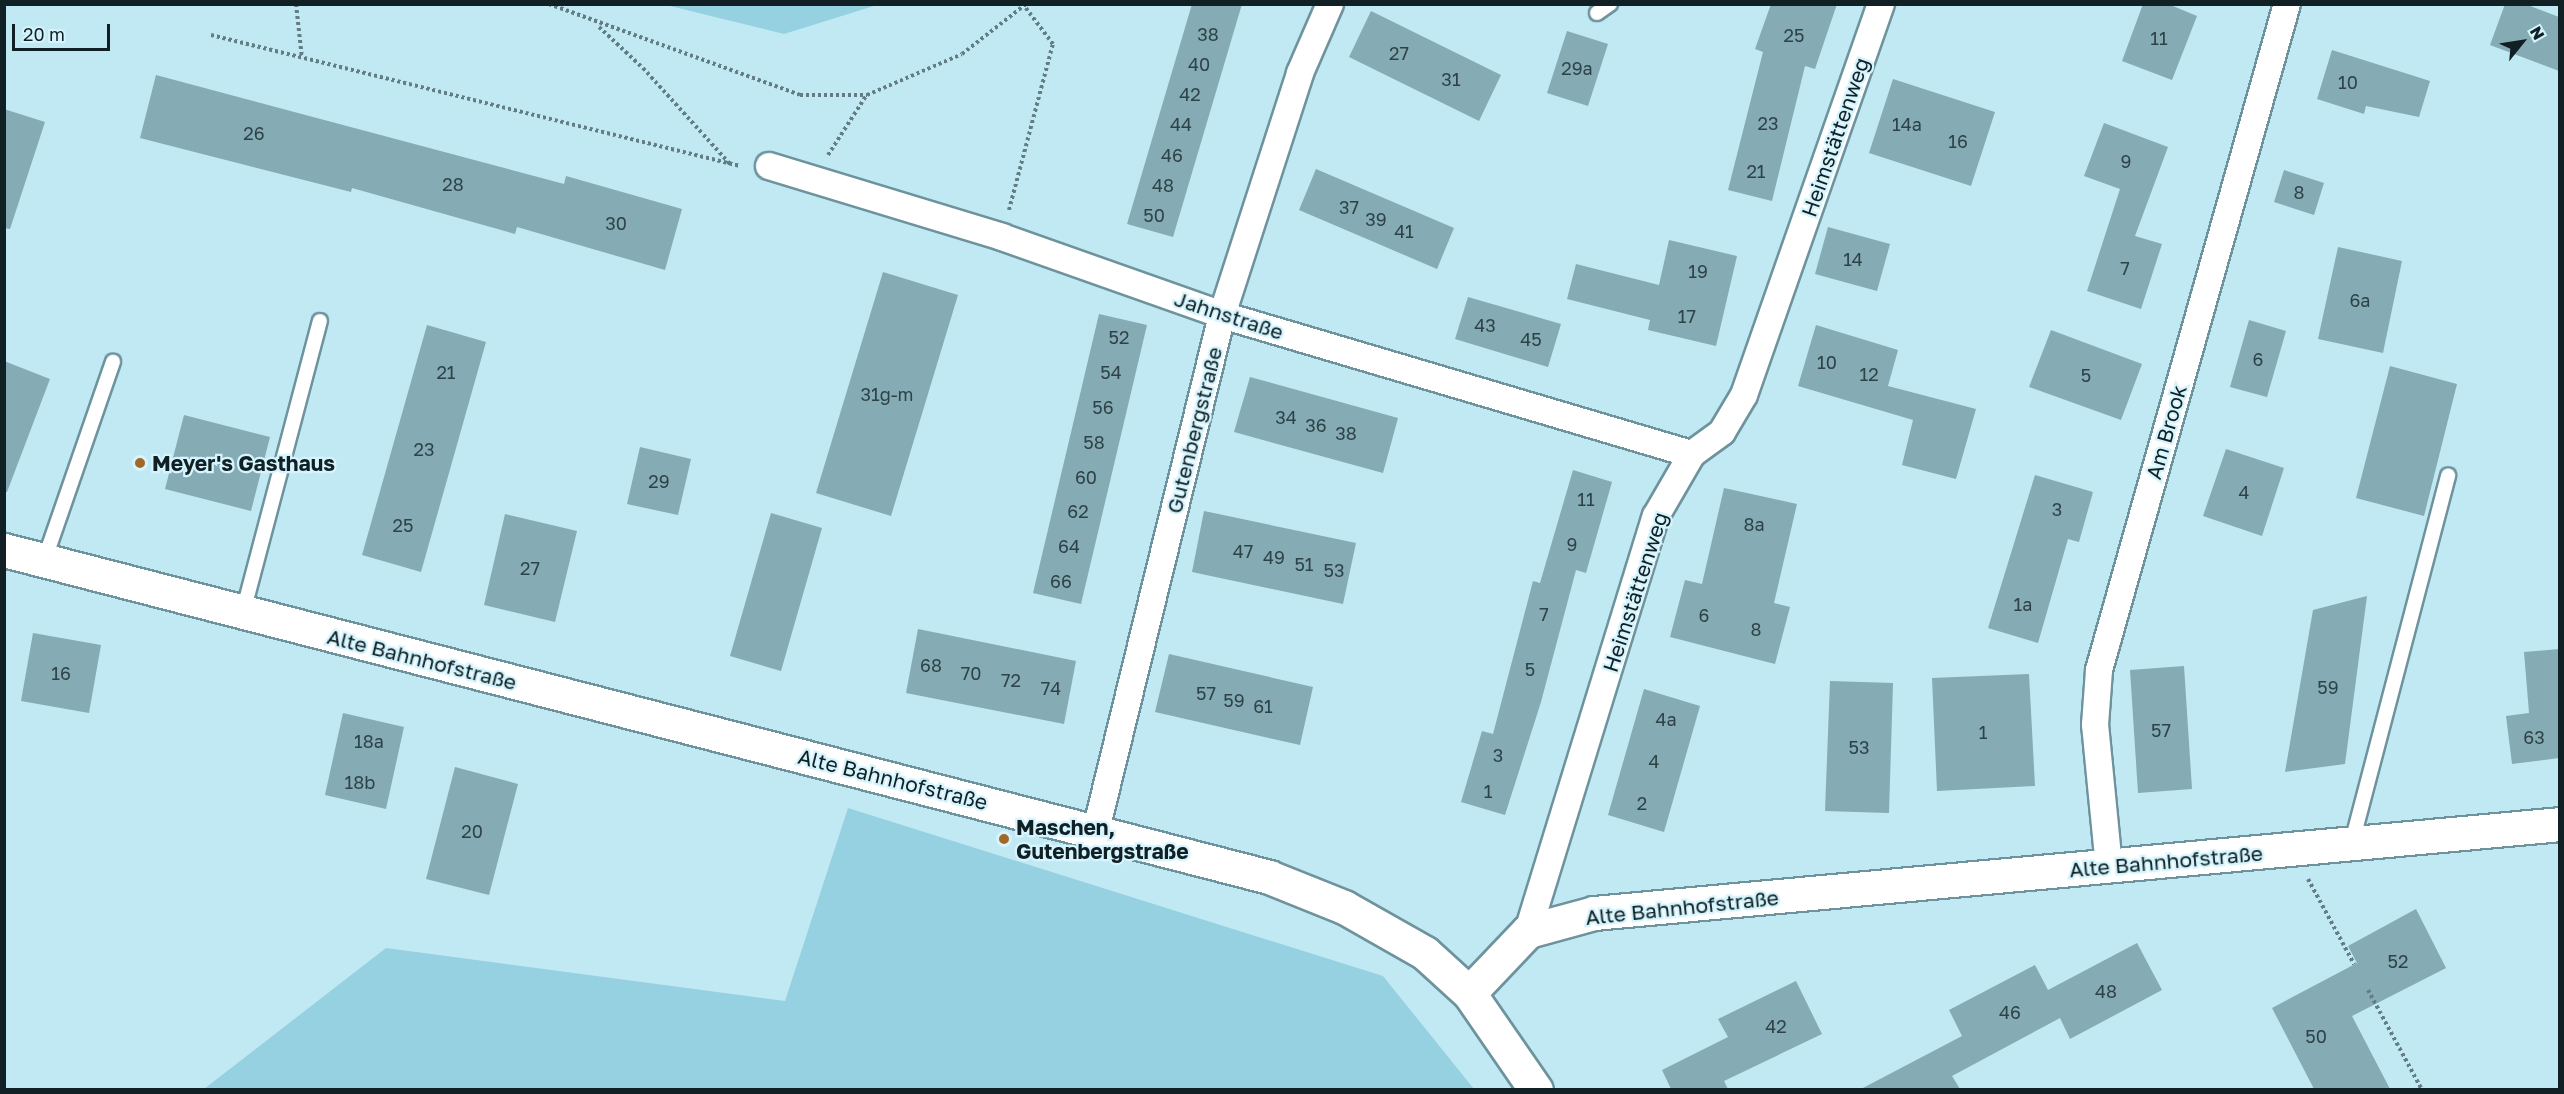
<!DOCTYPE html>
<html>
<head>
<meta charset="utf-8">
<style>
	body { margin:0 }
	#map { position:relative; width:2564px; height:1094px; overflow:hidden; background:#c1e9f3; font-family:"Golos Text",sans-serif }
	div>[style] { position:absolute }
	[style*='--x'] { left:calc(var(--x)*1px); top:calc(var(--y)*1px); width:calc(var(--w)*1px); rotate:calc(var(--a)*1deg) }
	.green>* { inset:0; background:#95d1e1 }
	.building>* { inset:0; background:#85abb5 }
	.path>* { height:4px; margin-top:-2px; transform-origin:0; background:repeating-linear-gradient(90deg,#627d84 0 3px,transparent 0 6px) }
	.roads { filter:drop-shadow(2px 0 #6e939d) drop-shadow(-2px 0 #6e939d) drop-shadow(0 2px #6e939d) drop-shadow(0 -2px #6e939d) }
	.lane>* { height:14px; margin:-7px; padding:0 7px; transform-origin:7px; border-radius:7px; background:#fff }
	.street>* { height:26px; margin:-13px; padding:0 13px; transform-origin:13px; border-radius:13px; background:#fff }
	.secondary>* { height:33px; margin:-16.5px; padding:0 16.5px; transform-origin:16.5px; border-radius:16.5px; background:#fff }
	.dots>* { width:16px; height:16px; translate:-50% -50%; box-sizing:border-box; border:3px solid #d5f4fd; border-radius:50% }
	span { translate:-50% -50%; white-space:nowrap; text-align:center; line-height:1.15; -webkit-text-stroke:4.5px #d5f4fd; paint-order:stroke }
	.number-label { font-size:18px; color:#2e4348 }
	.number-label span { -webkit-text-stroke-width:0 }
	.street-label { font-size:21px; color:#112024 }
	.poi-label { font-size:21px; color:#112024; font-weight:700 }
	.left { translate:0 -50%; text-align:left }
	.frame { position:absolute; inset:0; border:6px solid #112024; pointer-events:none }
	.north { position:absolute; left:2492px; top:12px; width:60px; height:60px; -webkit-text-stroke:4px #d5f4fd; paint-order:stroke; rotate:60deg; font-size:16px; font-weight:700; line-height:24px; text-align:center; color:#112024 }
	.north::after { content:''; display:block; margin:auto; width:21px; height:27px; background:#112024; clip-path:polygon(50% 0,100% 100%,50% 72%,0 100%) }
	.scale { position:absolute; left:12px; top:24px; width:98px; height:27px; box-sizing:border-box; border:3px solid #112024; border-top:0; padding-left:8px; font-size:18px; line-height:21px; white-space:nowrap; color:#112024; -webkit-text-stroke:4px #d5f4fd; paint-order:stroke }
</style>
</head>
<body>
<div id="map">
	<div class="green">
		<div style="clip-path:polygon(666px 5px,877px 4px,877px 5px,784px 34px)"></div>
		<div style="clip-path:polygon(848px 808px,1383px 976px,1474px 1089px,204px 1089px,386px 948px,785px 1001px)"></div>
	</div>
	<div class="building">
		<div style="clip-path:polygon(1192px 4px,1242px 4px,1173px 237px,1127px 224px)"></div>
		<div style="clip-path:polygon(1771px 4px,1837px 4px,1815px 69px,1805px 66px,1772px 201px,1728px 190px,1763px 52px,1755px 49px)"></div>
		<div style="clip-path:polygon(2143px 4px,2168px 4px,2197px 16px,2172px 80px,2122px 61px)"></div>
		<div style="clip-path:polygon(2505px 4px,2525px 4px,2559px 17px,2559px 71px,2490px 45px)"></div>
		<div style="clip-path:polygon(1371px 11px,1501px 75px,1479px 121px,1349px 57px)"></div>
		<div style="clip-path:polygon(1567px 31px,1608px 44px,1588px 106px,1547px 93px)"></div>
		<div style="clip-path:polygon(2332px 50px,2430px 81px,2419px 117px,2366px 106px,2364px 114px,2317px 99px)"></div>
		<div style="clip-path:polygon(156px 75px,564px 184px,566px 176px,682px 209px,665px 270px,517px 227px,515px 234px,352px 188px,351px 192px,140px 138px)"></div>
		<div style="clip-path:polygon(1893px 79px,1995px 112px,1971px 186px,1869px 153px)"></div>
		<div style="clip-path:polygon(4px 109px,45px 122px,10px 229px,4px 228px)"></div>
		<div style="clip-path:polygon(2104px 123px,2168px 147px,2135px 236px,2162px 244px,2141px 309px,2087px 291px,2120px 189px,2084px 176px)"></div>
		<div style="clip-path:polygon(1316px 169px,1454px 228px,1437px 269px,1299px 210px)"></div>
		<div style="clip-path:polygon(2284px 170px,2324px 183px,2314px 215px,2274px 202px)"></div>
		<div style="clip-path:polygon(1828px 227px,1890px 244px,1877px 291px,1815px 274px)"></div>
		<div style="clip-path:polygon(1669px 240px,1737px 256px,1716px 346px,1648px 330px,1650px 320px,1567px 299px,1576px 264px,1659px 285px)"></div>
		<div style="clip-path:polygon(2338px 247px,2402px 261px,2383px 353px,2318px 339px)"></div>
		<div style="clip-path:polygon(883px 272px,958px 295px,891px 516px,816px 493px)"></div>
		<div style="clip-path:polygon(1468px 297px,1561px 324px,1548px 367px,1455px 339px)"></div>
		<div style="clip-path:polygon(1099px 314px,1147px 325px,1081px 604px,1033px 593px)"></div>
		<div style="clip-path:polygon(2249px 320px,2286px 331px,2267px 397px,2230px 387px)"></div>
		<div style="clip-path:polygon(427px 325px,486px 342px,421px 572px,362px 555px)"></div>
		<div style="clip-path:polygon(1816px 325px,1898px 350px,1888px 386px,1976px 409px,1956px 479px,1902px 465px,1913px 420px,1798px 386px)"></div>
		<div style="clip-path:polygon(2051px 330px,2142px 364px,2121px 420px,2029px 387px)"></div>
		<div style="clip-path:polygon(4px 361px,50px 379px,7px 492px,4px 492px)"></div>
		<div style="clip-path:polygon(2390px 366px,2457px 384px,2424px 516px,2356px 498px)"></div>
		<div style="clip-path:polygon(1250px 377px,1398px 418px,1383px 473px,1234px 432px)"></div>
		<div style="clip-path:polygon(184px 415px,270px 437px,251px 511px,165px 489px)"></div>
		<div style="clip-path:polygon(640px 447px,691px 459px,678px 515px,627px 504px)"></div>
		<div style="clip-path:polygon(2226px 449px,2284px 468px,2262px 536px,2203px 516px)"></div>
		<div style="clip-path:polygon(1573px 470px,1612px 482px,1586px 573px,1576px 570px,1541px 702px,1505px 815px,1461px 802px,1482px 731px,1493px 734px,1533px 581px,1540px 583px)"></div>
		<div style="clip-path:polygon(2035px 475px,2093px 492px,2079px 542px,2068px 539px,2038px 643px,1988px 628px)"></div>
		<div style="clip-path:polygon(1724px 488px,1797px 504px,1774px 603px,1790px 607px,1775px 664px,1670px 637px,1685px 580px,1702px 584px)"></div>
		<div style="clip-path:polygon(1204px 511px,1356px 543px,1343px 604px,1192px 572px)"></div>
		<div style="clip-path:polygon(771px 513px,822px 528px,781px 671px,730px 656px)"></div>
		<div style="clip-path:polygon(505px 514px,577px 531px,555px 622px,484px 605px)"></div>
		<div style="clip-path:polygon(2367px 596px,2345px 764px,2285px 772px,2313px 610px)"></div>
		<div style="clip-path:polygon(918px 629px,1076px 661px,1064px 724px,906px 693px)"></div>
		<div style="clip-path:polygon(33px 633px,101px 645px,89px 713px,21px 701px)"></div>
		<div style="clip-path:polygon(2559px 649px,2559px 758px,2512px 764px,2506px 716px,2529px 713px,2524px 652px)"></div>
		<div style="clip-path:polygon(1169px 654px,1313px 687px,1300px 745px,1155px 712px)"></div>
		<div style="clip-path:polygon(2184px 666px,2192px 789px,2138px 793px,2130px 670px)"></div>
		<div style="clip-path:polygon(2029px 674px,2035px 786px,1937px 791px,1932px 678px)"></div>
		<div style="clip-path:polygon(1830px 681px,1893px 683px,1889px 813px,1825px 811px)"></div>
		<div style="clip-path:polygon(1644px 689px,1700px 706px,1664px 832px,1608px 815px)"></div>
		<div style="clip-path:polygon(343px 713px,404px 727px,386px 809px,325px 795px)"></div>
		<div style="clip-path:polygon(455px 767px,518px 784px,489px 895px,426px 879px)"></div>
		<div style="clip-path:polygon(2416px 909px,2446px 968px,2352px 1016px,2390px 1089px,2314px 1089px,2272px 1008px,2357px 963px,2348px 946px)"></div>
		<div style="clip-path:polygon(2137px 943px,2162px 990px,2070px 1039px,2060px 1018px,1952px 1076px,1960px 1089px,1861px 1089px,1962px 1036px,1949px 1010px,2035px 965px,2048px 990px)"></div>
		<div style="clip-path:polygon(1796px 981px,1822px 1034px,1724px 1081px,1728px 1089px,1671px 1089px,1662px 1070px,1728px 1037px,1718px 1019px)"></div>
	</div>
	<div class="path">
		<div style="--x:296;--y:4;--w:54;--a:83.7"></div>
		<div style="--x:549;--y:4;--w:267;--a:19.9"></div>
		<div style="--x:800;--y:95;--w:67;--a:0"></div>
		<div style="--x:867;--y:95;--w:103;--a:-23.3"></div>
		<div style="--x:962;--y:54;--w:81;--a:-38"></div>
		<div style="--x:599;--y:27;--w:60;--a:43"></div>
		<div style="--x:643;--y:68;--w:131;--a:47.8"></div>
		<div style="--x:211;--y:35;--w:545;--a:13.91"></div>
		<div style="--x:828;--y:155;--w:70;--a:-57.2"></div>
		<div style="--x:1009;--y:210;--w:172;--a:-75.2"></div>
		<div style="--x:1053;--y:44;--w:46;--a:-127.1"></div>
		<div style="--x:2308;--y:879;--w:97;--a:61.6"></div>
		<div style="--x:2368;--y:990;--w:114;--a:61.6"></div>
	</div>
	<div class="roads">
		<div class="lane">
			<div style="--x:1597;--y:13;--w:16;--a:-35"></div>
			<div style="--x:44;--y:561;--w:211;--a:-70.9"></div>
			<div style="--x:243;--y:612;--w:301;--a:-75.2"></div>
			<div style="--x:2352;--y:842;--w:379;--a:-75.3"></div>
		</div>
		<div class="street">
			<div style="--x:769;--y:166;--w:244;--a:16.9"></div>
			<div style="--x:1002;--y:237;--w:233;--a:19.5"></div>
			<div style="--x:1222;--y:315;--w:490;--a:16.5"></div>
			<div style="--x:1096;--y:830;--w:530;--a:-76.25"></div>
			<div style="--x:1222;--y:315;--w:254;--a:-72.1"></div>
			<div style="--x:1300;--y:73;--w:75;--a:-66.5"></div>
			<div style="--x:2109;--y:867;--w:143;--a:-95.6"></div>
			<div style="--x:2095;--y:725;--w:55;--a:-85.8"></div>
			<div style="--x:2099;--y:670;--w:692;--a:-74.24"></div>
			<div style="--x:1528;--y:931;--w:434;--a:-72.9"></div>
			<div style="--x:1656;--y:516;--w:72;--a:-59.9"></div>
			<div style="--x:1692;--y:454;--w:37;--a:-36"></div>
			<div style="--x:1722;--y:432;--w:43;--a:-59.3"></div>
			<div style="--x:1744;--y:395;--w:414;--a:-70.7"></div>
		</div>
		<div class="secondary">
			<div style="--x:4;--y:550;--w:1307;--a:14.49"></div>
			<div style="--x:1269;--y:877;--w:81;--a:21.8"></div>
			<div style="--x:1344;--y:907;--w:93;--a:29.6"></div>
			<div style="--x:1425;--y:953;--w:59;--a:42.3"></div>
			<div style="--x:1469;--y:993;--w:118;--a:55.4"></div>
			<div style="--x:1469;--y:993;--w:86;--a:-46.4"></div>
			<div style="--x:1528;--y:931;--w:68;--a:-15.3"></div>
			<div style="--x:1594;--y:913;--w:970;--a:-5.26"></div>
		</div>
	</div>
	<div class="dots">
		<div style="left:140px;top:463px;background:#a16826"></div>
		<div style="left:1004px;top:839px;background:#a16826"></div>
	</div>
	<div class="number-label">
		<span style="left:1208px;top:34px">38</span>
		<span style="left:1794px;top:35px">25</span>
		<span style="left:2159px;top:38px">11</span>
		<span style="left:1399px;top:53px">27</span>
		<span style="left:1199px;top:64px">40</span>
		<span style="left:1577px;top:68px">29a</span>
		<span style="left:1451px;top:79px">31</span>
		<span style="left:2348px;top:82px">10</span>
		<span style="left:1190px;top:94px">42</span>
		<span style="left:1768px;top:123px">23</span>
		<span style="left:1181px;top:124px">44</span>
		<span style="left:1907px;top:124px">14a</span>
		<span style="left:254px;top:133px">26</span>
		<span style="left:1958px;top:141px">16</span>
		<span style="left:1172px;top:155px">46</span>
		<span style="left:2126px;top:161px">9</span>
		<span style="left:1756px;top:171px">21</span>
		<span style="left:453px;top:184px">28</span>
		<span style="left:1163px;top:185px">48</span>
		<span style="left:2299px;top:192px">8</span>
		<span style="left:1349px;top:207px">37</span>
		<span style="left:1154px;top:215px">50</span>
		<span style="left:1376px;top:219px">39</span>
		<span style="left:616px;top:223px">30</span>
		<span style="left:1404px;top:231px">41</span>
		<span style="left:1853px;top:259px">14</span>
		<span style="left:2125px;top:268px">7</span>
		<span style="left:1698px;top:271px">19</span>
		<span style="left:2360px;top:300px">6a</span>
		<span style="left:1687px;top:316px">17</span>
		<span style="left:1485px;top:325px">43</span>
		<span style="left:1119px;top:337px">52</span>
		<span style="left:1531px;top:339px">45</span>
		<span style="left:2258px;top:359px">6</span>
		<span style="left:1827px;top:362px">10</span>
		<span style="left:446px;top:372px">21</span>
		<span style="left:1111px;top:372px">54</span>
		<span style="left:1869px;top:374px">12</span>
		<span style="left:2086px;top:375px">5</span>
		<span style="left:887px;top:394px">31g-m</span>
		<span style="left:1103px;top:407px">56</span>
		<span style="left:1286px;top:417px">34</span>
		<span style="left:1316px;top:425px">36</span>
		<span style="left:1346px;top:433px">38</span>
		<span style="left:1094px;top:442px">58</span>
		<span style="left:424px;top:449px">23</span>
		<span style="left:1086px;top:477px">60</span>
		<span style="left:659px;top:481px">29</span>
		<span style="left:2244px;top:492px">4</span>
		<span style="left:1586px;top:499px">11</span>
		<span style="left:2057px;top:509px">3</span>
		<span style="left:1078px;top:511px">62</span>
		<span style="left:1754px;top:524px">8a</span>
		<span style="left:403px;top:525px">25</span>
		<span style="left:1572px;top:544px">9</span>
		<span style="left:1069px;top:546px">64</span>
		<span style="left:1243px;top:551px">47</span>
		<span style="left:1274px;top:557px">49</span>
		<span style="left:1304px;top:564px">51</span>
		<span style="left:530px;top:568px">27</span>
		<span style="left:1334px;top:570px">53</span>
		<span style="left:1061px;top:581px">66</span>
		<span style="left:2023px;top:604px">1a</span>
		<span style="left:1544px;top:614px">7</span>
		<span style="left:1704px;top:615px">6</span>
		<span style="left:1756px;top:629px">8</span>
		<span style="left:931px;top:665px">68</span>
		<span style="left:1530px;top:669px">5</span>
		<span style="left:61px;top:673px">16</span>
		<span style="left:971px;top:673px">70</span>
		<span style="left:1011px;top:680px">72</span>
		<span style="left:2328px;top:687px">59</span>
		<span style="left:1051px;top:688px">74</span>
		<span style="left:1206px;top:693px">57</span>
		<span style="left:1234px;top:700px">59</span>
		<span style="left:1263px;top:706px">61</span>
		<span style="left:1666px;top:719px">4a</span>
		<span style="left:2161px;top:730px">57</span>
		<span style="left:1983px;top:732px">1</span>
		<span style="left:2534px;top:737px">63</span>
		<span style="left:369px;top:741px">18a</span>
		<span style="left:1859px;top:747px">53</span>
		<span style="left:1498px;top:755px">3</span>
		<span style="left:1654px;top:761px">4</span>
		<span style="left:360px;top:782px">18b</span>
		<span style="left:1488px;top:791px">1</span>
		<span style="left:1642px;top:803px">2</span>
		<span style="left:472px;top:831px">20</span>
		<span style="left:2398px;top:961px">52</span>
		<span style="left:2106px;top:991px">48</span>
		<span style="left:2010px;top:1012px">46</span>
		<span style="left:1776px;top:1026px">42</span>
		<span style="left:2316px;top:1036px">50</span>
	</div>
	<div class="street-label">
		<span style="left:1835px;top:137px;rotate:-71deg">Heimstättenweg</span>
		<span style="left:1229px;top:315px;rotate:18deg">Jahnstraße</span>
		<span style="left:1194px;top:430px;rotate:-76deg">Gutenbergstraße</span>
		<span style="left:2166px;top:432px;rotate:-74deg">Am Brook</span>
		<span style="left:1635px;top:592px;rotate:-72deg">Heimstättenweg</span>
		<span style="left:422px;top:659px;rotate:14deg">Alte Bahnhofstraße</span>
		<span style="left:893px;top:779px;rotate:14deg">Alte Bahnhofstraße</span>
		<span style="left:2166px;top:861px;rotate:-5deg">Alte Bahnhofstraße</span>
		<span style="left:1682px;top:907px;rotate:-6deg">Alte Bahnhofstraße</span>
	</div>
	<div class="poi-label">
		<span class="left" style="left:152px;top:463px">Meyer's Gasthaus</span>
		<span class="left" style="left:1016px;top:839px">Maschen,<br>Gutenbergstraße</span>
	</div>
	<div class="frame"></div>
	<div class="north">N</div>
	<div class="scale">20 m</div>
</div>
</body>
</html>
